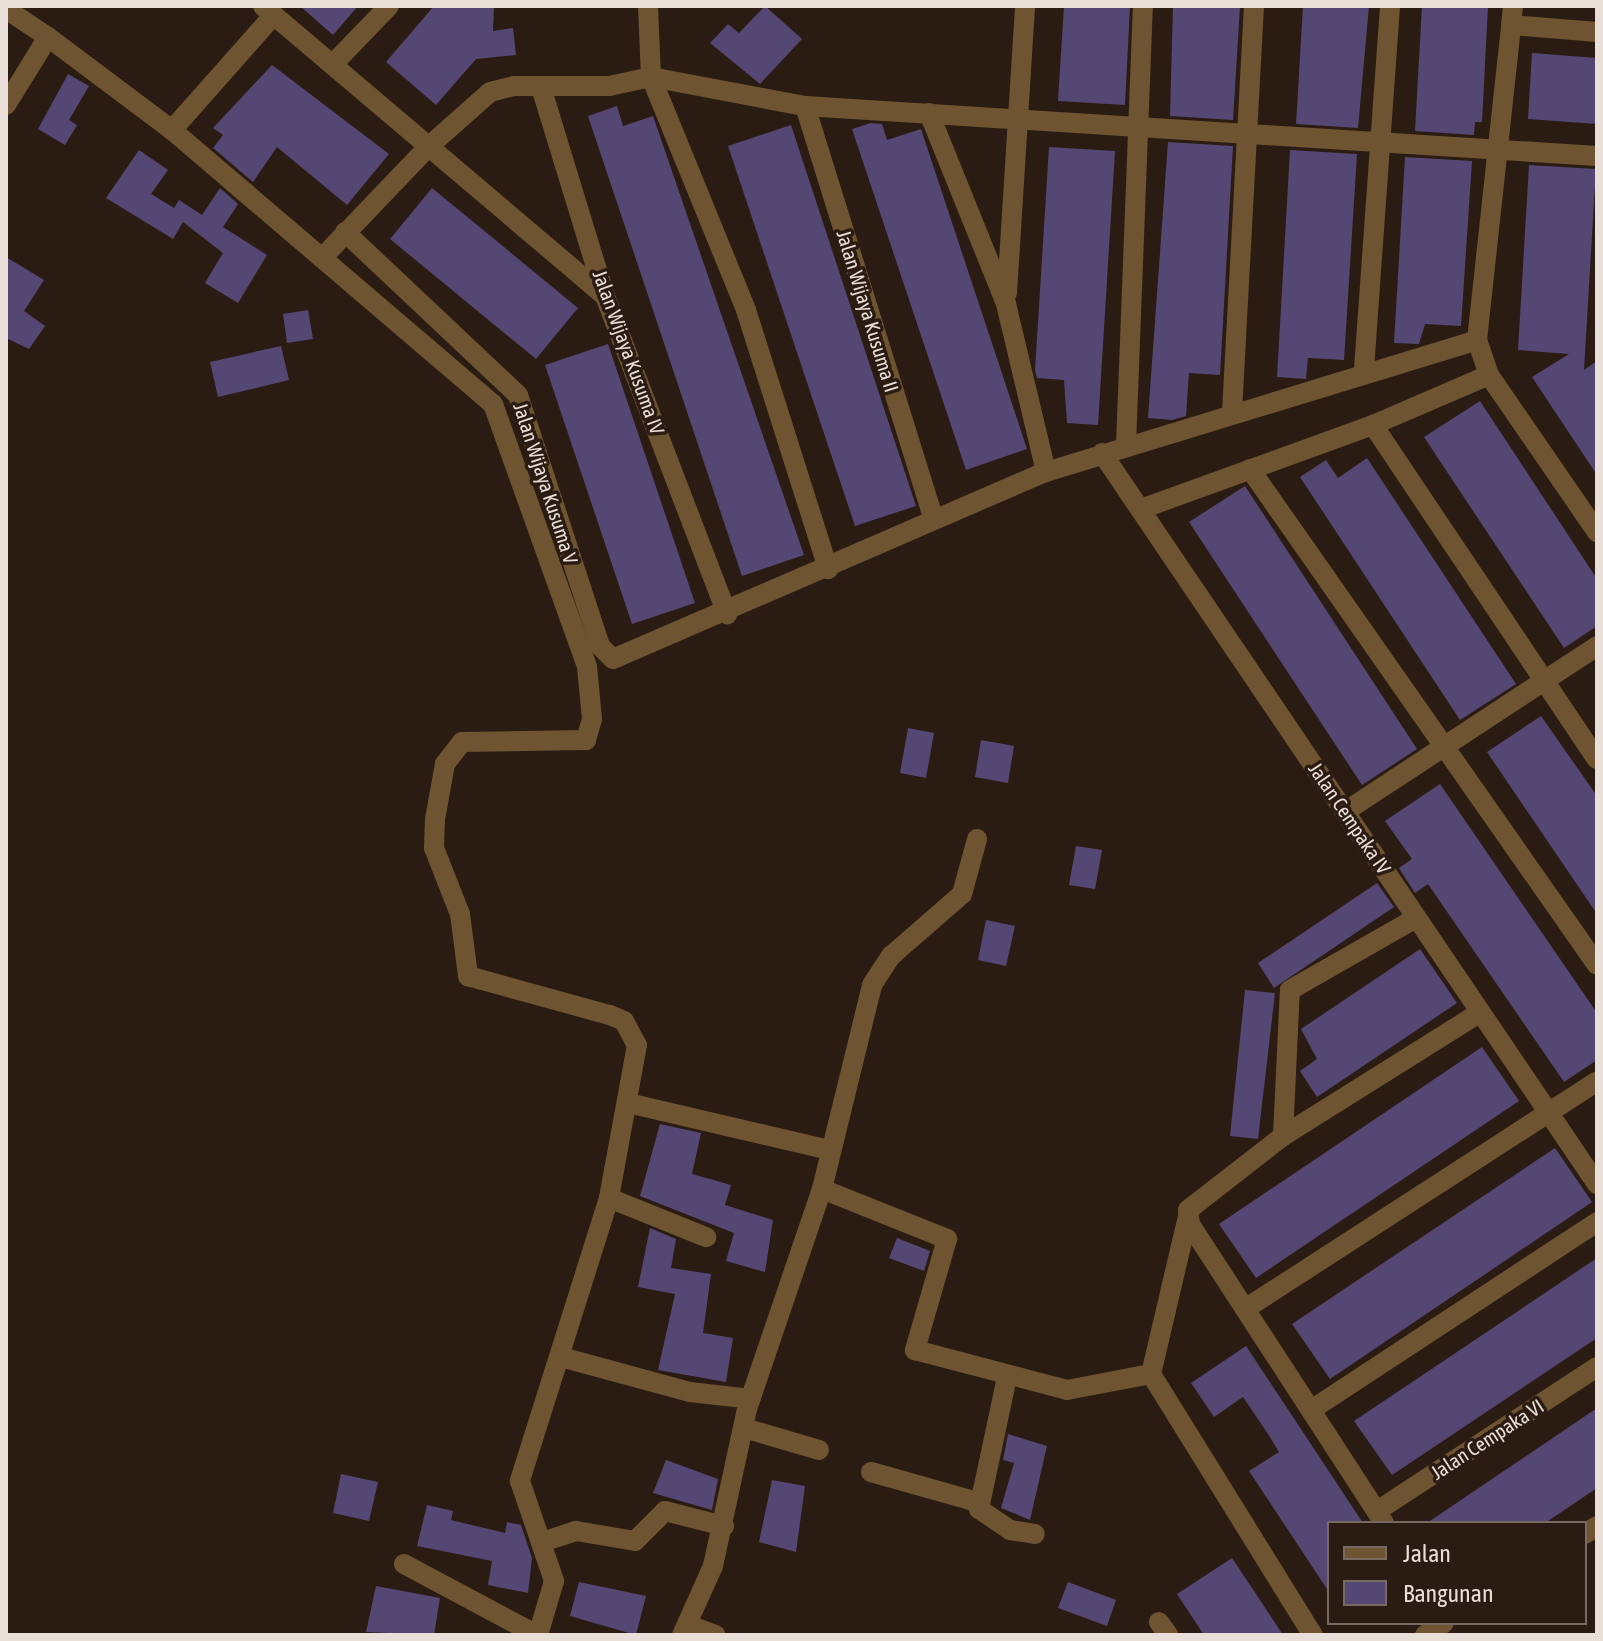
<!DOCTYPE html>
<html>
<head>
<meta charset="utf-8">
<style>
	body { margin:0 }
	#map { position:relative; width:1603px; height:1641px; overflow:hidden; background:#2b1c13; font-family:"Asap Condensed",sans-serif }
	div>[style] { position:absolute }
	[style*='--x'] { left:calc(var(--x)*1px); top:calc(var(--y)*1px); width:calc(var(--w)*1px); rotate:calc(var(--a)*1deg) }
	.building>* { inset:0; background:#544774 }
	.minor>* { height:20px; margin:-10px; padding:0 10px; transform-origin:10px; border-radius:10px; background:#6e5431 }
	span { translate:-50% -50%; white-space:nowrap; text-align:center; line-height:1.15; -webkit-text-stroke:7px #2b1c13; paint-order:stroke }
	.street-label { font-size:20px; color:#eadfd8 }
	.frame { position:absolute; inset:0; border:8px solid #eadfd8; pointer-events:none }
	.legend { position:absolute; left:1327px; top:1521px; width:260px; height:104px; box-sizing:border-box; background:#2b1c13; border:2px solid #776a62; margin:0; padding:10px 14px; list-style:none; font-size:24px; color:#eadfd8 }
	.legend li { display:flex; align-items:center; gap:16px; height:40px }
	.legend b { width:40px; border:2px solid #776a62 }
</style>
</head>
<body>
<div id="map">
	<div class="building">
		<div style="clip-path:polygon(300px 6px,358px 6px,333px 35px)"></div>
		<div style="clip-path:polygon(434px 6px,494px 6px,493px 31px,513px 28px,516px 55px,476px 59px,436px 105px,386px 62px)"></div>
		<div style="clip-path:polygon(765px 6px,802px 39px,760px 84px,710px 43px,728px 24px,739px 33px)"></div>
		<div style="clip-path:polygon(1064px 6px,1130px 6px,1125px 105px,1058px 101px)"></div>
		<div style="clip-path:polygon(1173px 6px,1240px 6px,1233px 120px,1170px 116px)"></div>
		<div style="clip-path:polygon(1303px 6px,1369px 6px,1358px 128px,1296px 124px)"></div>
		<div style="clip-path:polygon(1422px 6px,1488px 6px,1482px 122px,1475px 122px,1474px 135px,1415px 131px)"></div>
		<div style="clip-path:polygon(1532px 53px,1597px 58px,1597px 124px,1528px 119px)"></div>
		<div style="clip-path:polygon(272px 65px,389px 154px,347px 205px,277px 147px,253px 182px,213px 148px,223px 135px,213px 128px)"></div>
		<div style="clip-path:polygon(68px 74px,89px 86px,69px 120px,77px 125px,65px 145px,38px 129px)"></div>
		<div style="clip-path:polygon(617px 106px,623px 126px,653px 116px,804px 555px,742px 576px,588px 116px)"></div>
		<div style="clip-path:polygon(871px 123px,882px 124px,887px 140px,921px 129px,1027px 449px,966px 470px,852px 129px)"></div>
		<div style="clip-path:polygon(791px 125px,916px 506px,855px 526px,728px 146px)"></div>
		<div style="clip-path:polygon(1168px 142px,1233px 146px,1220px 375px,1189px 373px,1186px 416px,1172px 420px,1148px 418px)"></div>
		<div style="clip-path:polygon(1049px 147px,1115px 151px,1098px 425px,1067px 423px,1064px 380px,1037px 378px,1035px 370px)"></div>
		<div style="clip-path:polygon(139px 150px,168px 170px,151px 194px,174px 208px,179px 200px,202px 215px,220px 188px,238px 204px,223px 227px,267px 255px,238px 303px,205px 283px,223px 253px,183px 222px,173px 239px,106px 198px)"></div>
		<div style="clip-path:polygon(1290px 150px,1357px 154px,1344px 360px,1308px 358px,1306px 379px,1277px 377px)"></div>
		<div style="clip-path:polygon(1405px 157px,1472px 161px,1461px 326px,1425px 324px,1419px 344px,1394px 343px)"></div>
		<div style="clip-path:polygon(1529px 165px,1596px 169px,1584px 370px,1597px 361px,1597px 475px,1532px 377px,1569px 354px,1518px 350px)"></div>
		<div style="clip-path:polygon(432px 188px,578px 308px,536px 359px,390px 239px)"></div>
		<div style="clip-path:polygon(6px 257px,44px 280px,24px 311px,45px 326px,29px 349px,6px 338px)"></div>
		<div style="clip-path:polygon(308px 310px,313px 339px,287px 343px,283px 314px)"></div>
		<div style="clip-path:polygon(608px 344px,695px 603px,632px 624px,545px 365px)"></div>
		<div style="clip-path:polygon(281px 346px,289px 380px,218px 397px,210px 362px)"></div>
		<div style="clip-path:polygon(1480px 401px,1597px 579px,1597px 626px,1564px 648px,1424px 437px)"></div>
		<div style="clip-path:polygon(1367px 458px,1516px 684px,1460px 720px,1300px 477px,1326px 460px,1338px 478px)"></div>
		<div style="clip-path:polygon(1245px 486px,1417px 749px,1362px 785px,1189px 522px)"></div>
		<div style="clip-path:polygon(1541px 716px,1597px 796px,1597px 914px,1487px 752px)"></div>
		<div style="clip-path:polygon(908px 728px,934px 733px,926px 778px,900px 773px)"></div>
		<div style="clip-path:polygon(981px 740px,1014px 746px,1008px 783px,975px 777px)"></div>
		<div style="clip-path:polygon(1440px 784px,1597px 1013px,1597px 1060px,1564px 1082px,1428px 884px,1415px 893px,1399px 868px,1412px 859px,1385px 821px)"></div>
		<div style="clip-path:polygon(1076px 846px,1102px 850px,1095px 889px,1069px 885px)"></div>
		<div style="clip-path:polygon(1377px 883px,1394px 907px,1274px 988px,1258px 963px)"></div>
		<div style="clip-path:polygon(986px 920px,1015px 926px,1006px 966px,978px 960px)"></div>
		<div style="clip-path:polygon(1420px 949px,1457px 1003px,1317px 1097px,1300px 1071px,1317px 1059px,1301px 1029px)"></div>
		<div style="clip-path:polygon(1245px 990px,1275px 993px,1258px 1139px,1230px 1136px)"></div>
		<div style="clip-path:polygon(1482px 1047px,1519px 1101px,1256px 1278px,1219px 1224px)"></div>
		<div style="clip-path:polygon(660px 1124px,701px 1133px,692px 1174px,731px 1185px,725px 1205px,773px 1220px,765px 1272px,726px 1261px,734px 1233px,640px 1196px)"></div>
		<div style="clip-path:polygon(1555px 1148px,1592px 1202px,1330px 1379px,1292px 1324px)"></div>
		<div style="clip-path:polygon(650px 1228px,676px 1239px,671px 1268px,711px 1274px,703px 1333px,733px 1338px,726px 1382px,658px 1370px,675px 1294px,638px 1287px)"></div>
		<div style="clip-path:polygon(897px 1238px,930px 1251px,924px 1271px,889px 1258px)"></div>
		<div style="clip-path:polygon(1597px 1258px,1597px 1338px,1392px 1475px,1354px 1421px)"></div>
		<div style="clip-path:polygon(1246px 1346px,1363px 1523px,1329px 1523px,1329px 1592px,1249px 1471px,1279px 1452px,1268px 1434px,1243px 1397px,1214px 1417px,1191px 1383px)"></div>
		<div style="clip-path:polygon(1597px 1408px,1597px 1488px,1545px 1523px,1427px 1523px)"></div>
		<div style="clip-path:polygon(1008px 1434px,1047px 1446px,1030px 1520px,1001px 1508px,1014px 1463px,1003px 1460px)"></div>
		<div style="clip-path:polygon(666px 1460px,718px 1479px,712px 1510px,653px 1493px)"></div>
		<div style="clip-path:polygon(341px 1474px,378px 1482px,369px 1521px,333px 1513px)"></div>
		<div style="clip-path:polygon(772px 1480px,805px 1486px,796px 1552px,759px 1542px)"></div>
		<div style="clip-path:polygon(427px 1505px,453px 1511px,451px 1520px,505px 1533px,507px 1522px,521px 1525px,532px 1558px,528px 1593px,488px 1585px,492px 1561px,417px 1546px)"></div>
		<div style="clip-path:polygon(1232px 1558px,1256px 1594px,1283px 1635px,1204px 1635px,1177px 1594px)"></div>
		<div style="clip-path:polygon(579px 1582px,646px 1596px,636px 1635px,570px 1616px)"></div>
		<div style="clip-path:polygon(1068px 1582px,1116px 1600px,1107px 1626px,1058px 1608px)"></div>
		<div style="clip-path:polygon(376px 1586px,440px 1598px,434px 1635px,366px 1632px)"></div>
	</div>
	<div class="minor">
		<div style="--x:263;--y:6;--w:448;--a:40.3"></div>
		<div style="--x:648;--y:6;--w:71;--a:87.6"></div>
		<div style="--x:651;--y:77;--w:252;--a:67.8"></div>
		<div style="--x:746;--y:310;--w:272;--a:72.4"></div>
		<div style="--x:1513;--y:6;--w:19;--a:96"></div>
		<div style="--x:1511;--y:25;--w:86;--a:4.7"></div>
		<div style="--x:6;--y:9;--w:50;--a:33.7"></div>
		<div style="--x:48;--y:37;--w:80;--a:121.7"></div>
		<div style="--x:48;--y:37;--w:155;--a:36.9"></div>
		<div style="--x:172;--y:130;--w:422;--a:40.5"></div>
		<div style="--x:493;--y:404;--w:279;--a:70.3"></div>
		<div style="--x:587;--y:667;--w:52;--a:84.5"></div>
		<div style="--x:592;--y:719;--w:22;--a:106"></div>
		<div style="--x:586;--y:740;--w:124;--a:179.1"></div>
		<div style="--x:462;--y:742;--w:28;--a:128"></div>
		<div style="--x:445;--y:764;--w:56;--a:100.3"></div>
		<div style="--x:435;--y:819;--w:29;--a:92"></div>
		<div style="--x:434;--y:848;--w:71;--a:68.5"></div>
		<div style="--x:460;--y:914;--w:63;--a:82.6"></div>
		<div style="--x:468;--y:976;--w:147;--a:15.4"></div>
		<div style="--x:610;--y:1015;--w:15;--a:23"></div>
		<div style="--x:624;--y:1021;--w:27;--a:62"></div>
		<div style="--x:637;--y:1045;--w:156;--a:100.4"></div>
		<div style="--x:609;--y:1198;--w:297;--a:107.5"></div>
		<div style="--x:520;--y:1481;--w:106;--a:71.2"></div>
		<div style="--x:554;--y:1581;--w:56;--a:106.5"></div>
		<div style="--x:336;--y:61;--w:76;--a:-46.1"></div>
		<div style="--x:541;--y:87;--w:219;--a:73"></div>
		<div style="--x:605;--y:296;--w:341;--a:69"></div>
		<div style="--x:805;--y:106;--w:430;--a:72.7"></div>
		<div style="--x:929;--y:113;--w:206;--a:68"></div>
		<div style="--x:1006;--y:304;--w:173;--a:76.6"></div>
		<div style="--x:172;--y:130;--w:152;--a:-48.5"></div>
		<div style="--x:345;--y:232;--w:238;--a:43.3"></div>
		<div style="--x:518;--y:395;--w:264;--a:71.9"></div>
		<div style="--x:600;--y:646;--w:18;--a:45"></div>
		<div style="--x:613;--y:659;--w:472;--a:-23.4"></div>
		<div style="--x:1046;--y:472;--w:451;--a:-17"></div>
		<div style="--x:1477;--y:340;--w:37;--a:71"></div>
		<div style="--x:1489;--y:375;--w:191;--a:55.5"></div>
		<div style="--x:322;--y:258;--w:152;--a:-46.3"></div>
		<div style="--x:427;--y:148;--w:84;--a:-41.6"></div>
		<div style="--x:490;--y:92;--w:25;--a:-14"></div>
		<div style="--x:514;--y:86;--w:95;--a:0"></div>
		<div style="--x:609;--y:86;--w:43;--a:-12.1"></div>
		<div style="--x:651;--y:77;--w:157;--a:10.7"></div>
		<div style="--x:805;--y:106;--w:794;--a:3.61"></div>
		<div style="--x:1007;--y:293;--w:288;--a:-86.4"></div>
		<div style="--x:1477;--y:340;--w:317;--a:-83.8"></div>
		<div style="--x:1364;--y:369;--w:364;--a:-85.9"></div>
		<div style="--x:1489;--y:375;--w:126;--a:156.7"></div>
		<div style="--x:1373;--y:425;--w:402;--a:56.2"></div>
		<div style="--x:1232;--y:412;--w:407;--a:-86.9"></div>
		<div style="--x:1126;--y:445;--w:439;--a:-87.8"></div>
		<div style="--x:1102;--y:453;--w:883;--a:55.9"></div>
		<div style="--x:1250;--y:469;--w:605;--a:55.02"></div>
		<div style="--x:1141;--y:509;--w:247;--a:-19.9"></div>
		<div style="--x:1346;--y:811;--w:300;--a:-33.3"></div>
		<div style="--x:628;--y:1103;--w:207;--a:13.1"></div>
		<div style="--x:1283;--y:1136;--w:146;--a:-87.3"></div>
		<div style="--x:1290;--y:990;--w:145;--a:-29.7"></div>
		<div style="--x:822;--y:1189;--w:210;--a:-76.2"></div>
		<div style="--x:872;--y:985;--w:35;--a:-57"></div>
		<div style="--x:891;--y:956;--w:94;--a:-41.1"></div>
		<div style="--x:962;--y:894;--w:57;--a:-74.7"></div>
		<div style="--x:609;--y:1198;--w:105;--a:21.9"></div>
		<div style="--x:1245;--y:1309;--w:419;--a:-32.9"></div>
		<div style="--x:561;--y:1357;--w:134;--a:15.2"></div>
		<div style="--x:690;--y:1392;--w:61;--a:6.5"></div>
		<div style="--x:1151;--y:1374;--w:307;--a:58.2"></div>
		<div style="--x:1007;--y:1377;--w:135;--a:102"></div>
		<div style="--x:979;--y:1509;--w:37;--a:34"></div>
		<div style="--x:1010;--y:1530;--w:25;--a:9"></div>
		<div style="--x:1311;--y:1410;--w:342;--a:-33.3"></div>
		<div style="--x:744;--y:1428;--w:78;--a:16.3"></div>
		<div style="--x:871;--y:1472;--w:111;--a:15.7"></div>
		<div style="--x:1377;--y:1511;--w:263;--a:-33.2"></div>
		<div style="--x:1384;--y:1523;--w:356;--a:-123"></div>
		<div style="--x:1190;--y:1224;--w:14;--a:-98"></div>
		<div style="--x:1188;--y:1210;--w:120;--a:-37.9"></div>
		<div style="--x:1283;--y:1136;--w:231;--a:-32.1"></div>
		<div style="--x:1585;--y:1534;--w:14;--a:-34"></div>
		<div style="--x:542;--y:1542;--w:36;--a:-18"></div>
		<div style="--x:576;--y:1531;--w:60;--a:9.6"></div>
		<div style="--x:635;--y:1541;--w:42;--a:-45"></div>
		<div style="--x:665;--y:1511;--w:61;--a:14.3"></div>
		<div style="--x:404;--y:1564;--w:151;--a:28.1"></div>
		<div style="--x:1159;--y:1622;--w:16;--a:55"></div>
		<div style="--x:688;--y:1625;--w:29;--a:20"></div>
		<div style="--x:682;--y:1635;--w:76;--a:-65.8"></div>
		<div style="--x:713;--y:1566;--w:161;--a:-77.8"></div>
		<div style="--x:747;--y:1409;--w:232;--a:-71.2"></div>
		<div style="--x:822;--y:1189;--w:135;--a:21.8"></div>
		<div style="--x:947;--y:1239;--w:116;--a:106.1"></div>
		<div style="--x:915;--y:1350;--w:157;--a:14.7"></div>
		<div style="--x:1067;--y:1390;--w:86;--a:-10.8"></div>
		<div style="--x:1151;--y:1374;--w:162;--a:-76.8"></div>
		<div style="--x:1425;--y:1635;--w:22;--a:-32"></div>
	</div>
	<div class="street-label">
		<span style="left:868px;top:311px;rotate:73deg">Jalan Wijaya Kusuma II</span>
		<span style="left:629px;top:352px;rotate:70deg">Jalan Wijaya Kusuma IV</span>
		<span style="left:546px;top:483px;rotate:72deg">Jalan Wijaya Kusuma V</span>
		<span style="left:1350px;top:818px;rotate:56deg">Jalan Cempaka IV</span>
		<span style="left:1487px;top:1439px;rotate:-33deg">Jalan Cempaka VI</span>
	</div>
	<div class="frame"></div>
	<ul class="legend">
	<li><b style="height:10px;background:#6e5431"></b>Jalan</li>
	<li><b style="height:22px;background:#544774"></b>Bangunan</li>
	</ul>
</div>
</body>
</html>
